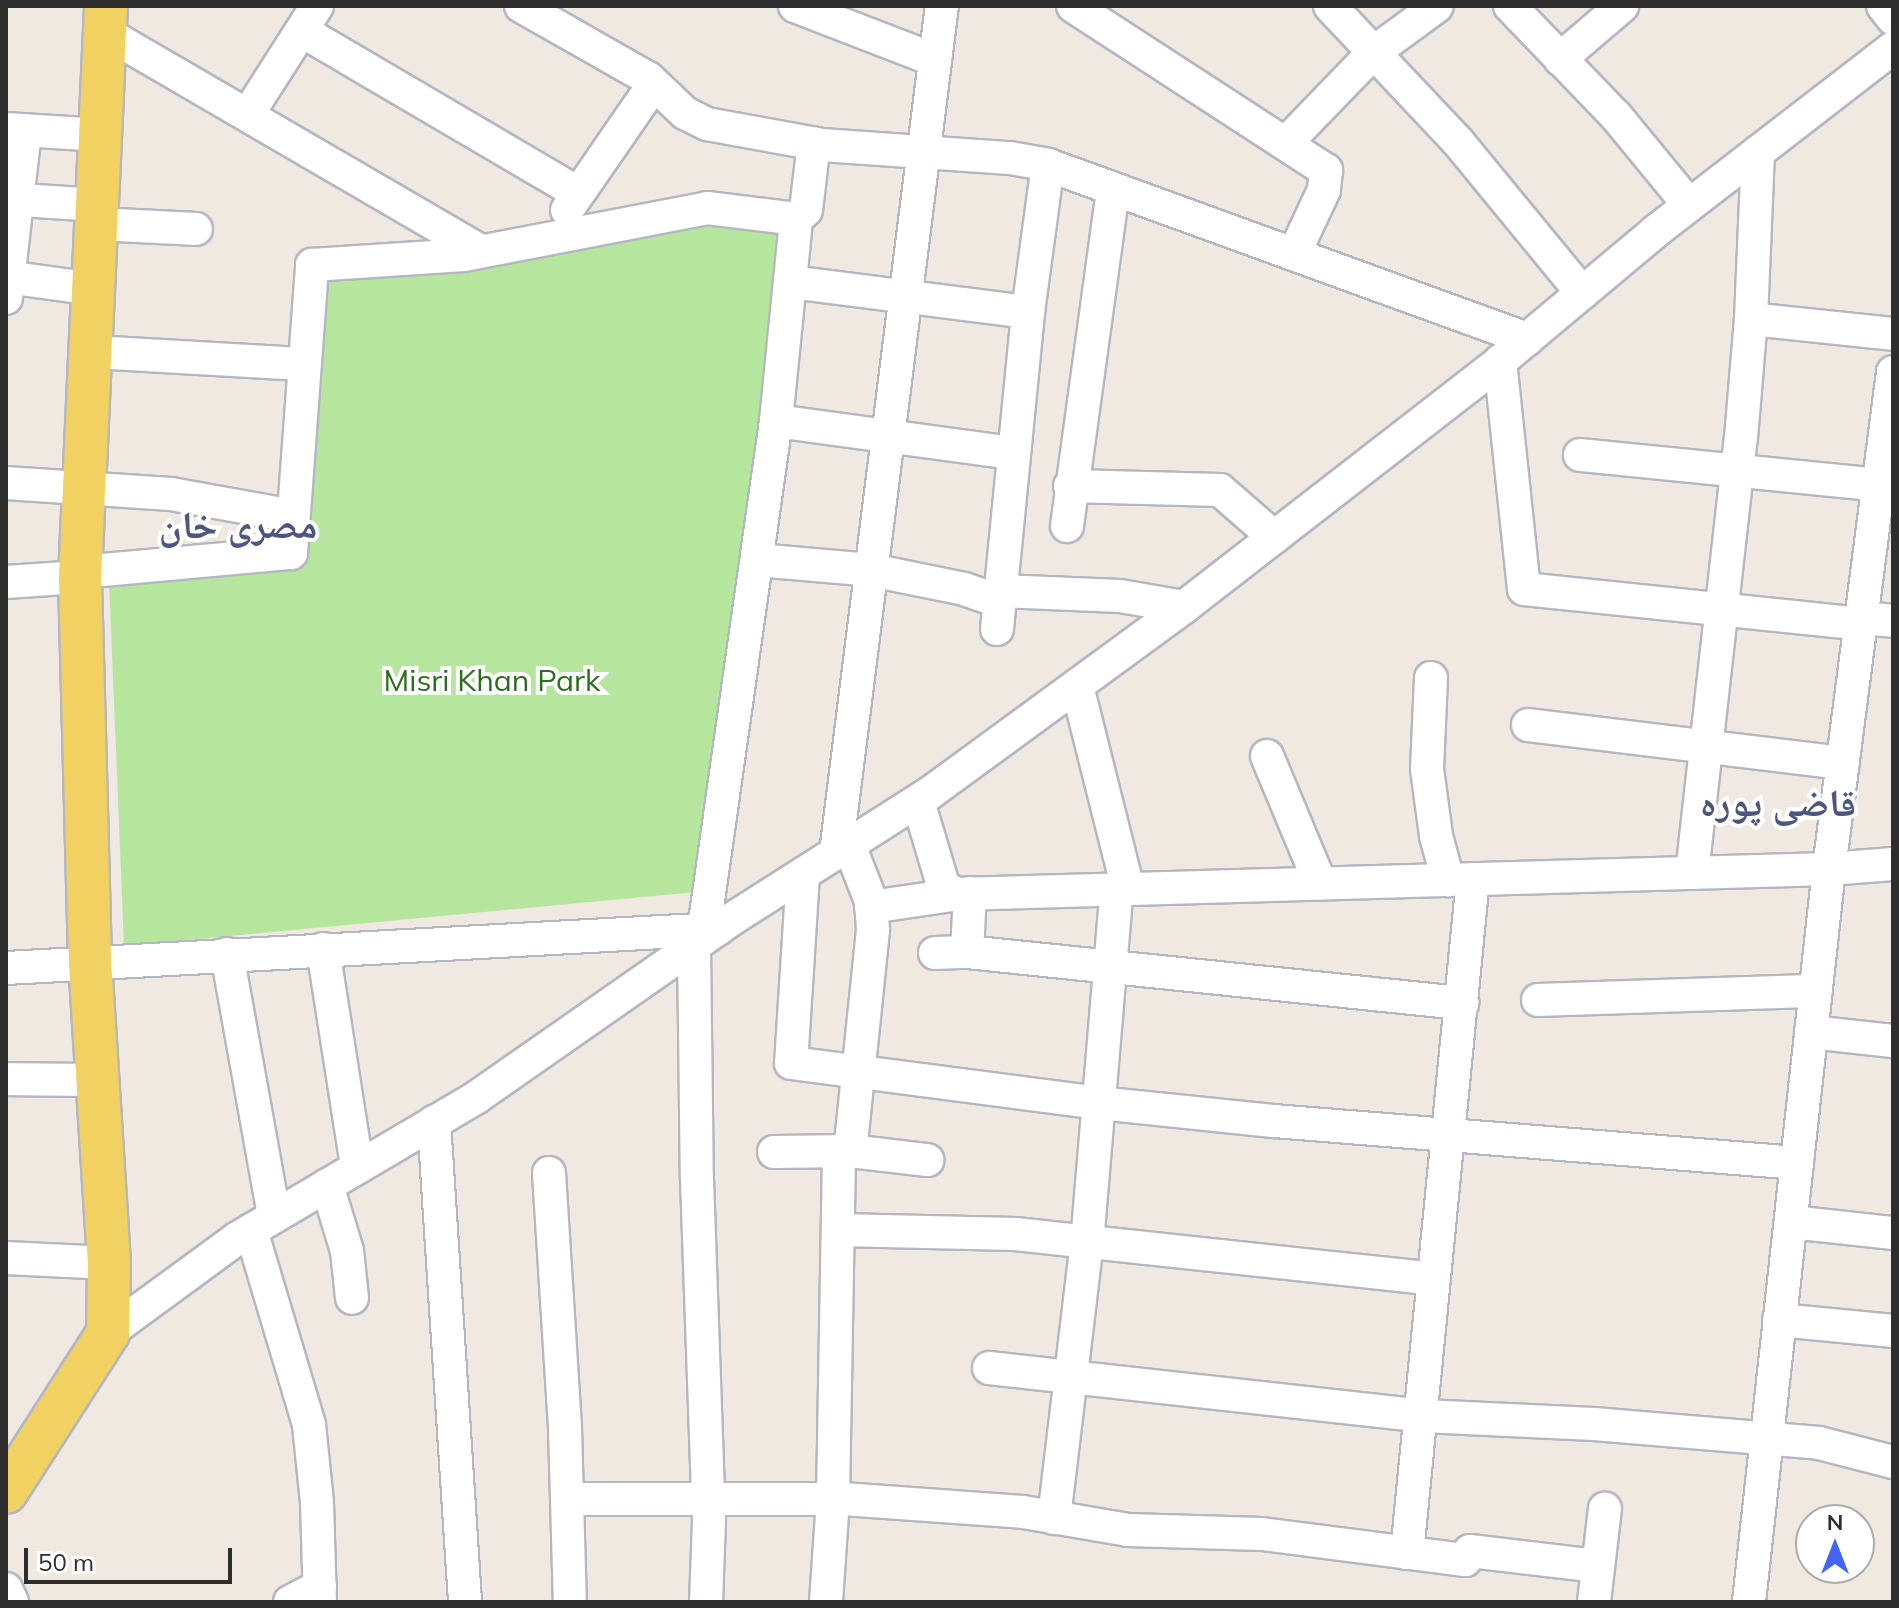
<!DOCTYPE html>
<html>
<head>
<meta charset="utf-8">
<style>
	body { margin:0 }
	#map { position:relative; width:1899px; height:1608px; overflow:hidden; background:#efe9e1; font-family:Mulish,"Noto Naskh Arabic",sans-serif }
	div>[style] { position:absolute }
	[style*='--x'] { left:calc(var(--x)*1px); top:calc(var(--y)*1px); width:calc(var(--w)*1px); rotate:calc(var(--a)*1deg) }
	.green>* { inset:0; background:#b6e59e }
	.roads { filter:drop-shadow(2px 0 #b4b7c1) drop-shadow(-2px 0 #b4b7c1) drop-shadow(0 2px #b4b7c1) drop-shadow(0 -2px #b4b7c1) }
	.minor>* { height:32px; margin:-16px; padding:0 16px; transform-origin:16px; border-radius:16px; background:#fff }
	.major>* { height:42px; margin:-21px; padding:0 21px; transform-origin:21px; border-radius:21px; background:#f2d163 }
	span { translate:-50% -50%; white-space:nowrap; text-align:center; line-height:1.15; -webkit-text-stroke:8px #fff; paint-order:stroke }
	.park-label { font-size:30px; color:#2c6e1b }
	.district-label { font-size:38px; color:#4d5680; font-weight:700 }
	.frame { position:absolute; inset:0; border:8px solid #2e2e2e; pointer-events:none }
	.north { position:absolute; left:1795px; top:1504px; width:80px; height:80px; box-sizing:border-box; background:#fff; border:2px solid #ababab; border-radius:50%; rotate:0deg; font-size:22px; font-weight:700; line-height:32px; text-align:center; color:#2e2e2e }
	.north::after { content:''; display:block; margin:auto; width:28px; height:36px; background:#4264fb; clip-path:polygon(50% 0,100% 100%,50% 72%,0 100%) }
	.scale { position:absolute; left:24px; top:1548px; width:208px; height:36px; box-sizing:border-box; border:4px solid #2e2e2e; border-top:0; padding-left:10px; font-size:24px; line-height:28px; white-space:nowrap; color:#2e2e2e; -webkit-text-stroke:6px #fff; paint-order:stroke }
</style>
</head>
<body>
<div id="map">
	<div class="green">
		<div style="clip-path:polygon(690px 220px,785px 228px,696px 892px,124px 946px,109px 580px,296px 560px,321px 273px)"></div>
	</div>
	<div class="roads">
		<div class="minor">
			<div style="--x:521;--y:6;--w:146;--a:29.6"></div>
			<div style="--x:648;--y:78;--w:51;--a:43.4"></div>
			<div style="--x:685;--y:113;--w:25;--a:27"></div>
			<div style="--x:707;--y:124;--w:117;--a:10.3"></div>
			<div style="--x:822;--y:145;--w:188;--a:4"></div>
			<div style="--x:1010;--y:158;--w:39;--a:10"></div>
			<div style="--x:1048;--y:165;--w:510;--a:19.96"></div>
			<div style="--x:795;--y:6;--w:150;--a:21.1"></div>
			<div style="--x:1073;--y:6;--w:302;--a:33"></div>
			<div style="--x:1326;--y:170;--w:20;--a:96"></div>
			<div style="--x:1324;--y:190;--w:71;--a:115.1"></div>
			<div style="--x:1330;--y:6;--w:188;--a:46.7"></div>
			<div style="--x:1459;--y:143;--w:194;--a:50.6"></div>
			<div style="--x:1510;--y:6;--w:153;--a:46.1"></div>
			<div style="--x:1616;--y:116;--w:115;--a:50.6"></div>
			<div style="--x:1883;--y:6;--w:16;--a:52"></div>
			<div style="--x:302;--y:31;--w:320;--a:30.4"></div>
			<div style="--x:106;--y:33;--w:433;--a:30.2"></div>
			<div style="--x:1560;--y:59;--w:82;--a:-40.5"></div>
			<div style="--x:248;--y:114;--w:128;--a:-57.4"></div>
			<div style="--x:6;--y:129;--w:95;--a:3.6"></div>
			<div style="--x:1286;--y:143;--w:125;--a:-46"></div>
			<div style="--x:1373;--y:53;--w:79;--a:-36.3"></div>
			<div style="--x:6;--y:199;--w:92;--a:3.7"></div>
			<div style="--x:567;--y:210;--w:153;--a:-55.4"></div>
			<div style="--x:98;--y:224;--w:98;--a:2.9"></div>
			<div style="--x:6;--y:277;--w:90;--a:7.7"></div>
			<div style="--x:790;--y:282;--w:240;--a:7.2"></div>
			<div style="--x:6;--y:298;--w:169;--a:-83.5"></div>
			<div style="--x:1751;--y:319;--w:143;--a:6"></div>
			<div style="--x:92;--y:352;--w:211;--a:3.3"></div>
			<div style="--x:1500;--y:361;--w:229;--a:84"></div>
			<div style="--x:1524;--y:589;--w:339;--a:5.9"></div>
			<div style="--x:776;--y:421;--w:240;--a:7.7"></div>
			<div style="--x:1580;--y:455;--w:315;--a:5.7"></div>
			<div style="--x:6;--y:483;--w:165;--a:3.8"></div>
			<div style="--x:171;--y:494;--w:124;--a:10.2"></div>
			<div style="--x:1070;--y:486;--w:150;--a:1.5"></div>
			<div style="--x:1220;--y:490;--w:72;--a:41"></div>
			<div style="--x:1067;--y:526;--w:340;--a:-82.2"></div>
			<div style="--x:757;--y:560;--w:114;--a:5"></div>
			<div style="--x:871;--y:570;--w:95;--a:11.5"></div>
			<div style="--x:964;--y:589;--w:37;--a:19"></div>
			<div style="--x:81;--y:572;--w:211;--a:-5.2"></div>
			<div style="--x:291;--y:553;--w:289;--a:-85.8"></div>
			<div style="--x:312;--y:265;--w:152;--a:-3.8"></div>
			<div style="--x:464;--y:255;--w:248;--a:-10.9"></div>
			<div style="--x:707;--y:208;--w:90;--a:7"></div>
			<div style="--x:6;--y:582;--w:74;--a:-3.9"></div>
			<div style="--x:1000;--y:591;--w:120;--a:2.4"></div>
			<div style="--x:1120;--y:596;--w:65;--a:9.8"></div>
			<div style="--x:1861;--y:618;--w:32;--a:5"></div>
			<div style="--x:997;--y:629;--w:319;--a:-84.4"></div>
			<div style="--x:1028;--y:312;--w:148;--a:-82.3"></div>
			<div style="--x:1431;--y:678;--w:91;--a:92.5"></div>
			<div style="--x:1427;--y:769;--w:68;--a:82.3"></div>
			<div style="--x:1436;--y:836;--w:46;--a:74.7"></div>
			<div style="--x:1077;--y:686;--w:209;--a:75.9"></div>
			<div style="--x:1528;--y:725;--w:317;--a:6.9"></div>
			<div style="--x:1267;--y:756;--w:138;--a:67.3"></div>
			<div style="--x:918;--y:801;--w:91;--a:73.4"></div>
			<div style="--x:944;--y:888;--w:16;--a:22"></div>
			<div style="--x:959;--y:894;--w:870;--a:-1.65"></div>
			<div style="--x:1829;--y:869;--w:64;--a:-4.5"></div>
			<div style="--x:849;--y:845;--w:60;--a:68.6"></div>
			<div style="--x:871;--y:901;--w:29;--a:86"></div>
			<div style="--x:873;--y:930;--w:222;--a:95.9"></div>
			<div style="--x:836;--y:853;--w:854;--a:-82.87"></div>
			<div style="--x:1692;--y:873;--w:438;--a:-83.6"></div>
			<div style="--x:1741;--y:438;--w:119;--a:-85.2"></div>
			<div style="--x:1751;--y:319;--w:167;--a:-87.6"></div>
			<div style="--x:803;--y:874;--w:189;--a:93.6"></div>
			<div style="--x:791;--y:1063;--w:311;--a:7.4"></div>
			<div style="--x:1099;--y:1103;--w:176;--a:5.9"></div>
			<div style="--x:1274;--y:1121;--w:525;--a:4.59"></div>
			<div style="--x:871;--y:907;--w:89;--a:-8.4"></div>
			<div style="--x:704;--y:929;--w:513;--a:-81.93"></div>
			<div style="--x:776;--y:421;--w:203;--a:-84.3"></div>
			<div style="--x:796;--y:219;--w:13;--a:-42"></div>
			<div style="--x:806;--y:210;--w:67;--a:-83.2"></div>
			<div style="--x:694;--y:946;--w:233;--a:89.3"></div>
			<div style="--x:697;--y:1179;--w:342;--a:88"></div>
			<div style="--x:709;--y:1521;--w:81;--a:92.1"></div>
			<div style="--x:323;--y:949;--w:221;--a:81.1"></div>
			<div style="--x:967;--y:952;--w:59;--a:-87.1"></div>
			<div style="--x:935;--y:953;--w:32;--a:-2"></div>
			<div style="--x:967;--y:952;--w:498;--a:5.9"></div>
			<div style="--x:227;--y:954;--w:266;--a:79.8"></div>
			<div style="--x:6;--y:968;--w:713;--a:-3.14"></div>
			<div style="--x:1538;--y:1000;--w:278;--a:-1.9"></div>
			<div style="--x:1811;--y:1032;--w:82;--a:6.3"></div>
			<div style="--x:6;--y:1079;--w:94;--a:0.6"></div>
			<div style="--x:434;--y:1122;--w:481;--a:86.3"></div>
			<div style="--x:774;--y:1152;--w:76;--a:-0.8"></div>
			<div style="--x:850;--y:1151;--w:78;--a:6.7"></div>
			<div style="--x:549;--y:1173;--w:256;--a:86.4"></div>
			<div style="--x:565;--y:1428;--w:174;--a:88.4"></div>
			<div style="--x:327;--y:1185;--w:69;--a:73.1"></div>
			<div style="--x:347;--y:1251;--w:47;--a:83.9"></div>
			<div style="--x:1791;--y:1222;--w:103;--a:6.2"></div>
			<div style="--x:251;--y:1230;--w:203;--a:73.4"></div>
			<div style="--x:309;--y:1425;--w:78;--a:84.1"></div>
			<div style="--x:317;--y:1503;--w:99;--a:88.3"></div>
			<div style="--x:838;--y:1230;--w:177;--a:1.3"></div>
			<div style="--x:1015;--y:1234;--w:421;--a:6.1"></div>
			<div style="--x:6;--y:1258;--w:103;--a:2.8"></div>
			<div style="--x:1779;--y:1320;--w:115;--a:5.5"></div>
			<div style="--x:108;--y:1333;--w:161;--a:-36.2"></div>
			<div style="--x:238;--y:1238;--w:277;--a:-30.5"></div>
			<div style="--x:477;--y:1097;--w:307;--a:-34.9"></div>
			<div style="--x:729;--y:921;--w:238;--a:-32.5"></div>
			<div style="--x:930;--y:793;--w:315;--a:-36.2"></div>
			<div style="--x:1184;--y:607;--w:387;--a:-37.8"></div>
			<div style="--x:1490;--y:370;--w:217;--a:-39.9"></div>
			<div style="--x:1656;--y:231;--w:299;--a:-37.7"></div>
			<div style="--x:989;--y:1368;--w:437;--a:6.3"></div>
			<div style="--x:1423;--y:1416;--w:171;--a:2.7"></div>
			<div style="--x:1594;--y:1424;--w:226;--a:4.8"></div>
			<div style="--x:1819;--y:1443;--w:76;--a:14.4"></div>
			<div style="--x:567;--y:1499;--w:276;--a:0"></div>
			<div style="--x:843;--y:1499;--w:180;--a:4.1"></div>
			<div style="--x:1023;--y:1512;--w:107;--a:9.7"></div>
			<div style="--x:1128;--y:1530;--w:134;--a:1.7"></div>
			<div style="--x:1262;--y:1534;--w:205;--a:7.3"></div>
			<div style="--x:1465;--y:1560;--w:10;--a:-61"></div>
			<div style="--x:1470;--y:1551;--w:129;--a:6.7"></div>
			<div style="--x:1054;--y:1518;--w:277;--a:-83.2"></div>
			<div style="--x:1087;--y:1243;--w:355;--a:-85.2"></div>
			<div style="--x:1407;--y:1553;--w:677;--a:-84.41"></div>
			<div style="--x:6;--y:1589;--w:14;--a:65"></div>
			<div style="--x:290;--y:1602;--w:34;--a:-28"></div>
			<div style="--x:826;--y:1602;--w:103;--a:-86.1"></div>
			<div style="--x:833;--y:1499;--w:347;--a:-89"></div>
			<div style="--x:1594;--y:1602;--w:94;--a:-83.3"></div>
			<div style="--x:1749;--y:1602;--w:737;--a:-83.77"></div>
			<div style="--x:1829;--y:869;--w:501;--a:-82.66"></div>
		</div>
		<div class="major">
			<div style="--x:6;--y:1492;--w:189;--a:-57.3"></div>
			<div style="--x:108;--y:1333;--w:70;--a:-89.2"></div>
			<div style="--x:109;--y:1263;--w:303;--a:-93.6"></div>
			<div style="--x:90;--y:961;--w:384;--a:-91.5"></div>
			<div style="--x:80;--y:577;--w:572;--a:-87.39"></div>
		</div>
	</div>
	<div class="park-label">
		<span style="left:492px;top:680px">Misri Khan Park</span>
	</div>
	<div class="district-label">
		<span style="left:238px;top:525px">مصری خان</span>
		<span style="left:1778px;top:803px">قاضی پورہ</span>
	</div>
	<div class="frame"></div>
	<div class="north">N</div>
	<div class="scale">50 m</div>
</div>
</body>
</html>
